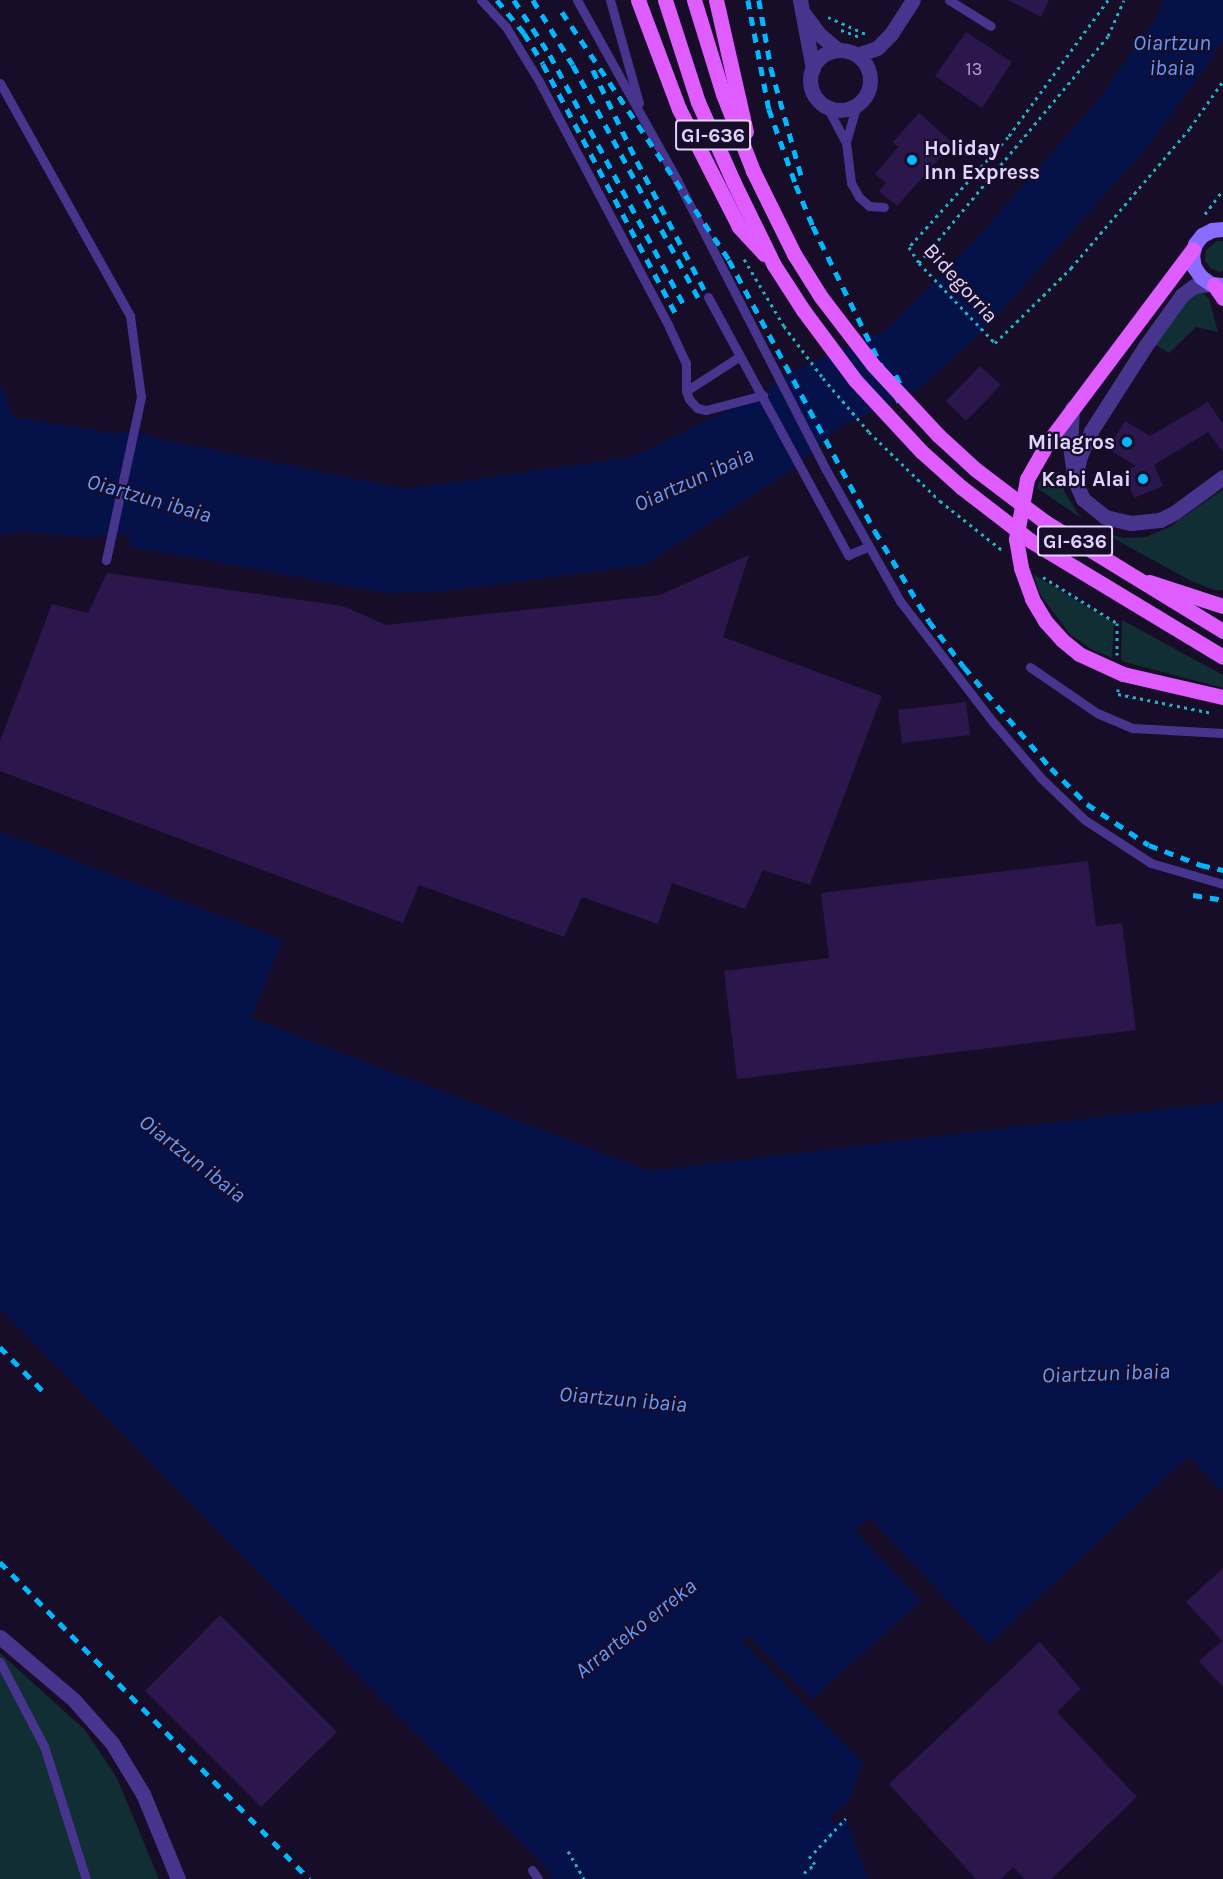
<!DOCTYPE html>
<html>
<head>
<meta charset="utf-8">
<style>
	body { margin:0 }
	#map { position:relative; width:1223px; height:1879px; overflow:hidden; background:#170d28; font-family:Karla,sans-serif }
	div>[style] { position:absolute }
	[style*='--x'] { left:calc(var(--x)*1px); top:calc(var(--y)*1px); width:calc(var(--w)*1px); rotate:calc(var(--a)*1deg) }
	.green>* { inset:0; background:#102e33 }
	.water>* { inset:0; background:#05124a }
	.building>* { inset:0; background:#2b174b }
	.path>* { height:3px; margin-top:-1.5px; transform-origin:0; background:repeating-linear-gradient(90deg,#23b1c4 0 3px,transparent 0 7.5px) }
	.service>* { height:9px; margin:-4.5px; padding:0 4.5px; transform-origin:4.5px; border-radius:4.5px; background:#47348c }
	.minor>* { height:15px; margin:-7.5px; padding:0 7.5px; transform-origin:7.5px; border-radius:7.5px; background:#47348c }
	.minor>.ring { margin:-7.5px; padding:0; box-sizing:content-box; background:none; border:15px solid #47348c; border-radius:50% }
	.tertiary>* { height:15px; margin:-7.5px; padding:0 7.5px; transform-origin:7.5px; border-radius:7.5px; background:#47348c }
	.secondary>* { height:15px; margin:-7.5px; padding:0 7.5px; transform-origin:7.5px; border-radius:7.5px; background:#8a6cff }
	.primary>* { height:15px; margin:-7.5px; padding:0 7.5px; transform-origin:7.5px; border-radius:7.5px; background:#df5cff }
	.rail>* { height:4.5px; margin-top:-2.25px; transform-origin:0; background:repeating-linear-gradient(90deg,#01b8ff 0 9px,transparent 0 17px) }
	.primary-bridge>* { height:15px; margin:-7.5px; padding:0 7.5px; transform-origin:7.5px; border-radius:7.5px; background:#df5cff }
	.dots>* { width:16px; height:16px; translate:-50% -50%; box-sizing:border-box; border:3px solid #170d28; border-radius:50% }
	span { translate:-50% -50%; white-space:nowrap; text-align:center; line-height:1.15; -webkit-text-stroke:4.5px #170d28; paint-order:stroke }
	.number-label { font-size:18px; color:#b4a6d2 }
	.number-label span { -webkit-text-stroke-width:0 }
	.shield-label span { padding:2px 4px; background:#170d28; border:2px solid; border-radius:4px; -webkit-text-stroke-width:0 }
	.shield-label { font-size:20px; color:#e1d5ff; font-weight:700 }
	.poi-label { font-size:21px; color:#e1d5ff; font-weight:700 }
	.left { translate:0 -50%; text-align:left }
	.right { translate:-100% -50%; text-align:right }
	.street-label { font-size:21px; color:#e1d5ff }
	.water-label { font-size:22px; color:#639bff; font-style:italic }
</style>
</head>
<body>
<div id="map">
	<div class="green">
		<div style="clip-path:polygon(1217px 241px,1223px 241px,1223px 271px,1220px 272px,1210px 268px,1205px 260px,1206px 250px)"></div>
		<div style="clip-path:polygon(1197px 293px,1203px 293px,1209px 299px,1218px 332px,1196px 327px,1169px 353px,1156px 345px,1189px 298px)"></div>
		<div style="clip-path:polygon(1051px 471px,1059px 471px,1064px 491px,1081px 518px,1037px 488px,1041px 478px)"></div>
		<div style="clip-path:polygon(1223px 489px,1223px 590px,1214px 590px,1191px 581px,1104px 533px,1124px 538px,1146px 537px,1171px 526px)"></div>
		<div style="clip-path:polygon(1033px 574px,1114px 623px,1112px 658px,1091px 649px,1070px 634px,1041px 596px)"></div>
		<div style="clip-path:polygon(1122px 620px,1223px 675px,1223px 688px,1121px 661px)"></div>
		<div style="clip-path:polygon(0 1653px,85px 1730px,117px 1778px,159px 1879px,0 1879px)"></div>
	</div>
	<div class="water">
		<div style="clip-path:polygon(1165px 0,1223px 0,1223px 38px,1205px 68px,1142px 153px,984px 330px,918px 389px,841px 426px,791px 470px,645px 565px,435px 592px,386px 593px,129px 546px,130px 536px,112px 533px,94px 538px,21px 531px,0 535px,0 380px,12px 417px,113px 433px,135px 431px,159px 439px,406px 489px,632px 457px,753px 398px,795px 370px,886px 331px,973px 242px,1095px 104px,1154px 22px)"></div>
		<div style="clip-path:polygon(0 832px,283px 940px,251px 1018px,649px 1171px,1223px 1102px,1223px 1492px,1189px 1456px,989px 1644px,869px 1517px,855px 1531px,921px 1601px,812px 1699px,748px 1636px,742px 1642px,863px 1763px,848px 1802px,830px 1817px,835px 1825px,846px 1818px,868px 1879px,553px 1879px,541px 1862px,0 1308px)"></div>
	</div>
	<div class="building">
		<div style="clip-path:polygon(1008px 0,1049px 0,1041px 17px)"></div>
		<div style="clip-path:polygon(966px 32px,1012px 62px,982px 108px,935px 76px)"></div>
		<div style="clip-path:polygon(919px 113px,953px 143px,897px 206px,879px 191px,886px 183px,875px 174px,898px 147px,893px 142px)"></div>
		<div style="clip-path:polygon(980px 366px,1001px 385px,966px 421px,946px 401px)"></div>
		<div style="clip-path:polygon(1208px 402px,1223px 424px,1223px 452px,1208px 432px,1154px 465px,1163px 486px,1134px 498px,1123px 472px,1136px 466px,1108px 449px,1125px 421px,1150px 436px)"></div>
		<div style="clip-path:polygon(749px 555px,723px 637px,882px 696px,810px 885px,763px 870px,745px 909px,672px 883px,658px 924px,582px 897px,564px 937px,419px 885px,403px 923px,0 771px,0 741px,52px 604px,88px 613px,107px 573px,343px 606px,386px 625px,660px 595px)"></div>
		<div style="clip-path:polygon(966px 702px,970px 735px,902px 743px,898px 710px)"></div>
		<div style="clip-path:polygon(1088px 861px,1096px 926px,1122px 923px,1136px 1030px,737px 1079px,724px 971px,829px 958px,821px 893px)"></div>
		<div style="clip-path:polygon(1223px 1568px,1223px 1687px,1199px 1661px,1222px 1641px,1186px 1602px)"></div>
		<div style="clip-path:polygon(220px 1615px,337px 1732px,261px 1807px,145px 1691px)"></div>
		<div style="clip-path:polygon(1040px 1642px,1081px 1689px,1057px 1712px,1137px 1797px,1051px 1879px,1025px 1879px,1013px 1867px,1001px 1879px,976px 1879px,889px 1784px)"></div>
	</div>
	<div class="path">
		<div style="--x:1108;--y:0;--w:170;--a:126.1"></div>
		<div style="--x:1008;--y:137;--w:148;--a:132"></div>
		<div style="--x:909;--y:247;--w:19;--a:58"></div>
		<div style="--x:919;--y:263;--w:110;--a:46.5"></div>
		<div style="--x:995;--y:343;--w:107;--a:-44.6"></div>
		<div style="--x:1071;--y:268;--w:184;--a:-49.6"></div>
		<div style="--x:1190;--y:128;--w:57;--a:-54.9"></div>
		<div style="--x:828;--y:17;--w:44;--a:24.2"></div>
		<div style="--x:841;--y:30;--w:20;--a:20"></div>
		<div style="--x:1205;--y:214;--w:30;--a:-53"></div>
		<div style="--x:744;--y:259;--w:78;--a:59.2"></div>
		<div style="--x:784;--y:326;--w:65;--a:53.1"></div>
		<div style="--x:823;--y:378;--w:71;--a:49.6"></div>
		<div style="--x:869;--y:432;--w:99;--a:44.2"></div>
		<div style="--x:940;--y:501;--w:79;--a:38.3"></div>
		<div style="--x:919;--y:263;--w:295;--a:-50.2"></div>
		<div style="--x:1108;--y:36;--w:39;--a:-66"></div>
		<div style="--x:1043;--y:577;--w:87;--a:31.9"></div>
		<div style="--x:1117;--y:623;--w:32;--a:90"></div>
		<div style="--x:1118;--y:689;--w:5;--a:90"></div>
		<div style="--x:1118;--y:694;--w:96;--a:11.4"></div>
		<div style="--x:568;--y:1851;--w:32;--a:60"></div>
		<div style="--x:804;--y:1873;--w:14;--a:-39"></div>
		<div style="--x:815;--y:1864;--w:8;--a:-135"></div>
		<div style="--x:809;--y:1858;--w:54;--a:-47.2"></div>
	</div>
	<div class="service">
		<div style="--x:481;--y:0;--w:37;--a:47"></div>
		<div style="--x:506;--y:27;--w:63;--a:58.6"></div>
		<div style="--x:539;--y:81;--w:278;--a:62.1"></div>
		<div style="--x:669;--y:327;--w:40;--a:65"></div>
		<div style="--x:686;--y:363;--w:28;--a:90"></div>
		<div style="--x:686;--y:391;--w:9;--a:69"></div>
		<div style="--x:689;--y:399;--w:12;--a:48"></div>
		<div style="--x:697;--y:408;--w:9;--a:13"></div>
		<div style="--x:706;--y:410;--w:59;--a:-14.7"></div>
		<div style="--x:577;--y:0;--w:206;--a:60.9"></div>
		<div style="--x:677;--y:180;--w:324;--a:62.8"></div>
		<div style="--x:825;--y:468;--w:153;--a:60.6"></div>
		<div style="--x:900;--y:601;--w:153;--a:52.5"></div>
		<div style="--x:993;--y:722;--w:74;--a:49.4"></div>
		<div style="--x:1041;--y:778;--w:61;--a:43.7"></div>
		<div style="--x:1085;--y:820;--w:79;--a:33.1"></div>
		<div style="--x:1151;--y:863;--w:75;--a:16.3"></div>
		<div style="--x:610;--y:0;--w:107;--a:74.3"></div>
		<div style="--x:949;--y:0;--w:49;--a:31.8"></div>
		<div style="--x:0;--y:83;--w:267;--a:60.8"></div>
		<div style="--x:130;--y:316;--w:82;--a:82.3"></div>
		<div style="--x:141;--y:397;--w:167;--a:102.1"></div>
		<div style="--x:827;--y:107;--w:40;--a:62"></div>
		<div style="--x:846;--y:142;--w:41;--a:83"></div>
		<div style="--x:851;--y:183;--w:16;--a:60"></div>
		<div style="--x:859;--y:197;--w:13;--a:42"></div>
		<div style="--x:869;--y:206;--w:15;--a:4"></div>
		<div style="--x:846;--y:142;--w:37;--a:-74"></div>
		<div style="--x:708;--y:297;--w:294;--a:61.5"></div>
		<div style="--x:848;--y:555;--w:21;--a:-23"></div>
		<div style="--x:686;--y:391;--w:64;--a:-32.9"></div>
		<div style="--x:1030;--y:667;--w:81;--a:34.5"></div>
		<div style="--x:1097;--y:713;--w:39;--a:23"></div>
		<div style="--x:1133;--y:728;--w:90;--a:3.2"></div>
		<div style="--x:0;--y:1662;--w:95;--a:62.4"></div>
		<div style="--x:44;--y:1746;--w:139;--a:72.5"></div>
		<div style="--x:532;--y:1870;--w:11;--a:56"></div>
	</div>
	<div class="minor">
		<div style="--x:800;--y:0;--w:70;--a:79.3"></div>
		<div style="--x:804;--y:14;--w:26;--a:53"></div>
		<div style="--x:820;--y:35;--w:23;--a:40"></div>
		<div class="ring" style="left:810px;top:50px;width:45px;height:45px"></div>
		<div style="--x:857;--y:55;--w:21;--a:-19"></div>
		<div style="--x:877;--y:48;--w:20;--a:-45"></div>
		<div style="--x:891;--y:34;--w:40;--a:-57.1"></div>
		<div style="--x:1072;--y:408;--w:38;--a:93"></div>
		<div style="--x:1070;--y:446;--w:35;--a:82"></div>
		<div style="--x:1075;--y:481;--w:20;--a:66"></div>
		<div style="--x:1083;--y:499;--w:28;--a:39"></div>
		<div style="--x:1105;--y:517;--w:27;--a:13"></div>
		<div style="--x:1131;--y:523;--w:29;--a:-6"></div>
		<div style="--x:1160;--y:520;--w:16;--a:-27"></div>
		<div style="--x:1174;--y:513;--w:61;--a:-36.3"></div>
		<div style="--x:1076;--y:473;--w:17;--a:-77"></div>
		<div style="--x:1080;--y:456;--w:27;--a:-66"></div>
		<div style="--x:1091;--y:431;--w:98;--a:-57.4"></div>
		<div style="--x:1144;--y:348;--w:65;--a:-54.4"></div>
		<div style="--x:1182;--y:295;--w:15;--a:-37"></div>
		<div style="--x:1194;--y:286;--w:17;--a:-7"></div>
	</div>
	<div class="tertiary">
		<div style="--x:0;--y:1637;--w:97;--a:40.4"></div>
		<div style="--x:74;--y:1700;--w:57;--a:48.5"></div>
		<div style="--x:112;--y:1743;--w:60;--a:58.7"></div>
		<div style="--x:143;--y:1794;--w:92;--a:67.6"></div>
	</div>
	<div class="secondary">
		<div style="--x:1223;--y:229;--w:11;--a:175"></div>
		<div style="--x:1212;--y:230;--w:11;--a:153"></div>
		<div style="--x:1202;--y:235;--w:11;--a:128"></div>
		<div style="--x:1195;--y:244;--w:11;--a:105"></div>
		<div style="--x:1192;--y:255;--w:12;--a:81"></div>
		<div style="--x:1194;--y:267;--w:12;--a:55"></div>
		<div style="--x:1201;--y:277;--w:12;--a:35"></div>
		<div style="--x:1211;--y:284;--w:12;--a:5"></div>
	</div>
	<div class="primary">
		<div style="--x:638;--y:0;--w:116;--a:69.4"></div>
		<div style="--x:679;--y:109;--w:132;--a:63"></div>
		<div style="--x:739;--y:227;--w:37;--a:47"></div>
		<div style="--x:665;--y:0;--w:107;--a:72.1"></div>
		<div style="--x:698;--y:102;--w:86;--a:66.1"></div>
		<div style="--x:733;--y:181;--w:93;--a:64"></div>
		<div style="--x:774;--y:265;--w:54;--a:57.2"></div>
		<div style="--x:803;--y:310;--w:87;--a:53.4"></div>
		<div style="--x:855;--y:380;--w:98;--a:47.1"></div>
		<div style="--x:922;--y:452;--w:52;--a:41.9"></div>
		<div style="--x:961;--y:487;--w:88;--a:37.6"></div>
		<div style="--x:1031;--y:541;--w:224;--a:31.1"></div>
		<div style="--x:694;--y:0;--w:98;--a:72.9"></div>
		<div style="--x:723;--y:94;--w:83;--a:68.7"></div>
		<div style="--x:753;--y:171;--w:93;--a:63.7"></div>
		<div style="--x:794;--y:254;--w:51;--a:57.9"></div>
		<div style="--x:716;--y:0;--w:135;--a:77.2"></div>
		<div style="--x:1214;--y:285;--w:16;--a:55"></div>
		<div style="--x:938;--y:435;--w:50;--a:42.6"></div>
		<div style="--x:975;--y:469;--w:88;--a:37.1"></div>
		<div style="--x:1045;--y:522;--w:209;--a:31.5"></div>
		<div style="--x:1027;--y:479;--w:43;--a:-60.4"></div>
		<div style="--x:1048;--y:442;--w:241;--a:-53.1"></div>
		<div style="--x:1149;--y:582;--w:78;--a:18"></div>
	</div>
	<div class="rail">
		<div style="--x:497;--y:0;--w:43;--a:50.7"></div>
		<div style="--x:524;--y:33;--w:36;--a:58"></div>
		<div style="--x:543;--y:64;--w:283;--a:62"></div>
		<div style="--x:514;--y:0;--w:66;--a:56.8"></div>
		<div style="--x:550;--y:55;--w:288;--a:61.8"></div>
		<div style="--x:533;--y:0;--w:76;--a:58.4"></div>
		<div style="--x:573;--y:65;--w:268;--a:61.7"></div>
		<div style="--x:748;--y:0;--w:111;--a:79.1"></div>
		<div style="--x:769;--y:109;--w:81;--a:70.4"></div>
		<div style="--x:796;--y:185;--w:44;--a:67.5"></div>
		<div style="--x:813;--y:226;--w:200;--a:63.9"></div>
		<div style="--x:759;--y:0;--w:69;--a:80"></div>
		<div style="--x:771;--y:68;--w:114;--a:74.3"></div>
		<div style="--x:562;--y:12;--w:299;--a:56"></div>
		<div style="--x:729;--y:260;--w:308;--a:61.7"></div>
		<div style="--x:875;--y:531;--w:105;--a:59"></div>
		<div style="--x:929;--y:621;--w:58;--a:52.7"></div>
		<div style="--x:964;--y:667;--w:133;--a:49.3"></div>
		<div style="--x:1051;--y:768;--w:51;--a:45"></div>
		<div style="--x:1087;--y:804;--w:74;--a:33.5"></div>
		<div style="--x:1149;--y:845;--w:56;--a:21"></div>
		<div style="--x:1201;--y:865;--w:23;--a:13"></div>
		<div style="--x:593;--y:70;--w:101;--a:64.2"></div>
		<div style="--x:637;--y:161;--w:153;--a:62.4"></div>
		<div style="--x:896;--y:375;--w:31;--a:65"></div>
		<div style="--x:1193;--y:895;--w:30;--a:9"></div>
		<div style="--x:0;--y:1347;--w:64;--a:45.6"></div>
		<div style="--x:0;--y:1562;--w:443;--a:45.7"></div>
	</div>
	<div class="primary-bridge">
		<div style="--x:821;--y:297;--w:86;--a:52.6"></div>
		<div style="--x:873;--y:365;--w:96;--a:47.1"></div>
		<div style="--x:1027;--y:479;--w:61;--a:100.4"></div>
		<div style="--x:1016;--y:539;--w:29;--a:80"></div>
		<div style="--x:1021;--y:568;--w:33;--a:70"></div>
		<div style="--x:1032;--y:599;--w:26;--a:59"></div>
		<div style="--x:1045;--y:621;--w:25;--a:48"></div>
		<div style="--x:1062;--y:640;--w:22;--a:39"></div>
		<div style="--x:1079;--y:654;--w:48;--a:24.4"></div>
		<div style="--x:1123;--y:674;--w:103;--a:13"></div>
	</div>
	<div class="dots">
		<div style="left:912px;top:160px;background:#01b8ff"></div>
		<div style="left:1127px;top:442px;background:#01b8ff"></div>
		<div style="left:1143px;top:479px;background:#01b8ff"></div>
	</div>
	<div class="number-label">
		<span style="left:974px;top:69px">13</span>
	</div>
	<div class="shield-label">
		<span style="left:713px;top:135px">GI-636</span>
		<span style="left:1075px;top:541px">GI-636</span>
	</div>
	<div class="poi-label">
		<span class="left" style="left:924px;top:160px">Holiday<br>Inn Express</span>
		<span class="right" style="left:1115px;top:442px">Milagros</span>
		<span class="right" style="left:1131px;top:479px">Kabi Alai</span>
	</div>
	<div class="street-label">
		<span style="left:961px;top:283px;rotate:48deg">Bidegorria</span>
	</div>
	<div class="water-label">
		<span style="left:1172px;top:56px">Oiartzun<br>ibaia</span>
		<span style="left:694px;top:480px;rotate:-24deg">Oiartzun ibaia</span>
		<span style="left:149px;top:499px;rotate:16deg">Oiartzun ibaia</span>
		<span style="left:192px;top:1159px;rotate:38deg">Oiartzun ibaia</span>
		<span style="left:1106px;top:1374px;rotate:-2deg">Oiartzun ibaia</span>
		<span style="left:623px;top:1400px;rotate:5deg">Oiartzun ibaia</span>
		<span style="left:636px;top:1629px;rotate:-38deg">Arrarteko erreka</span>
	</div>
</div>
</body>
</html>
